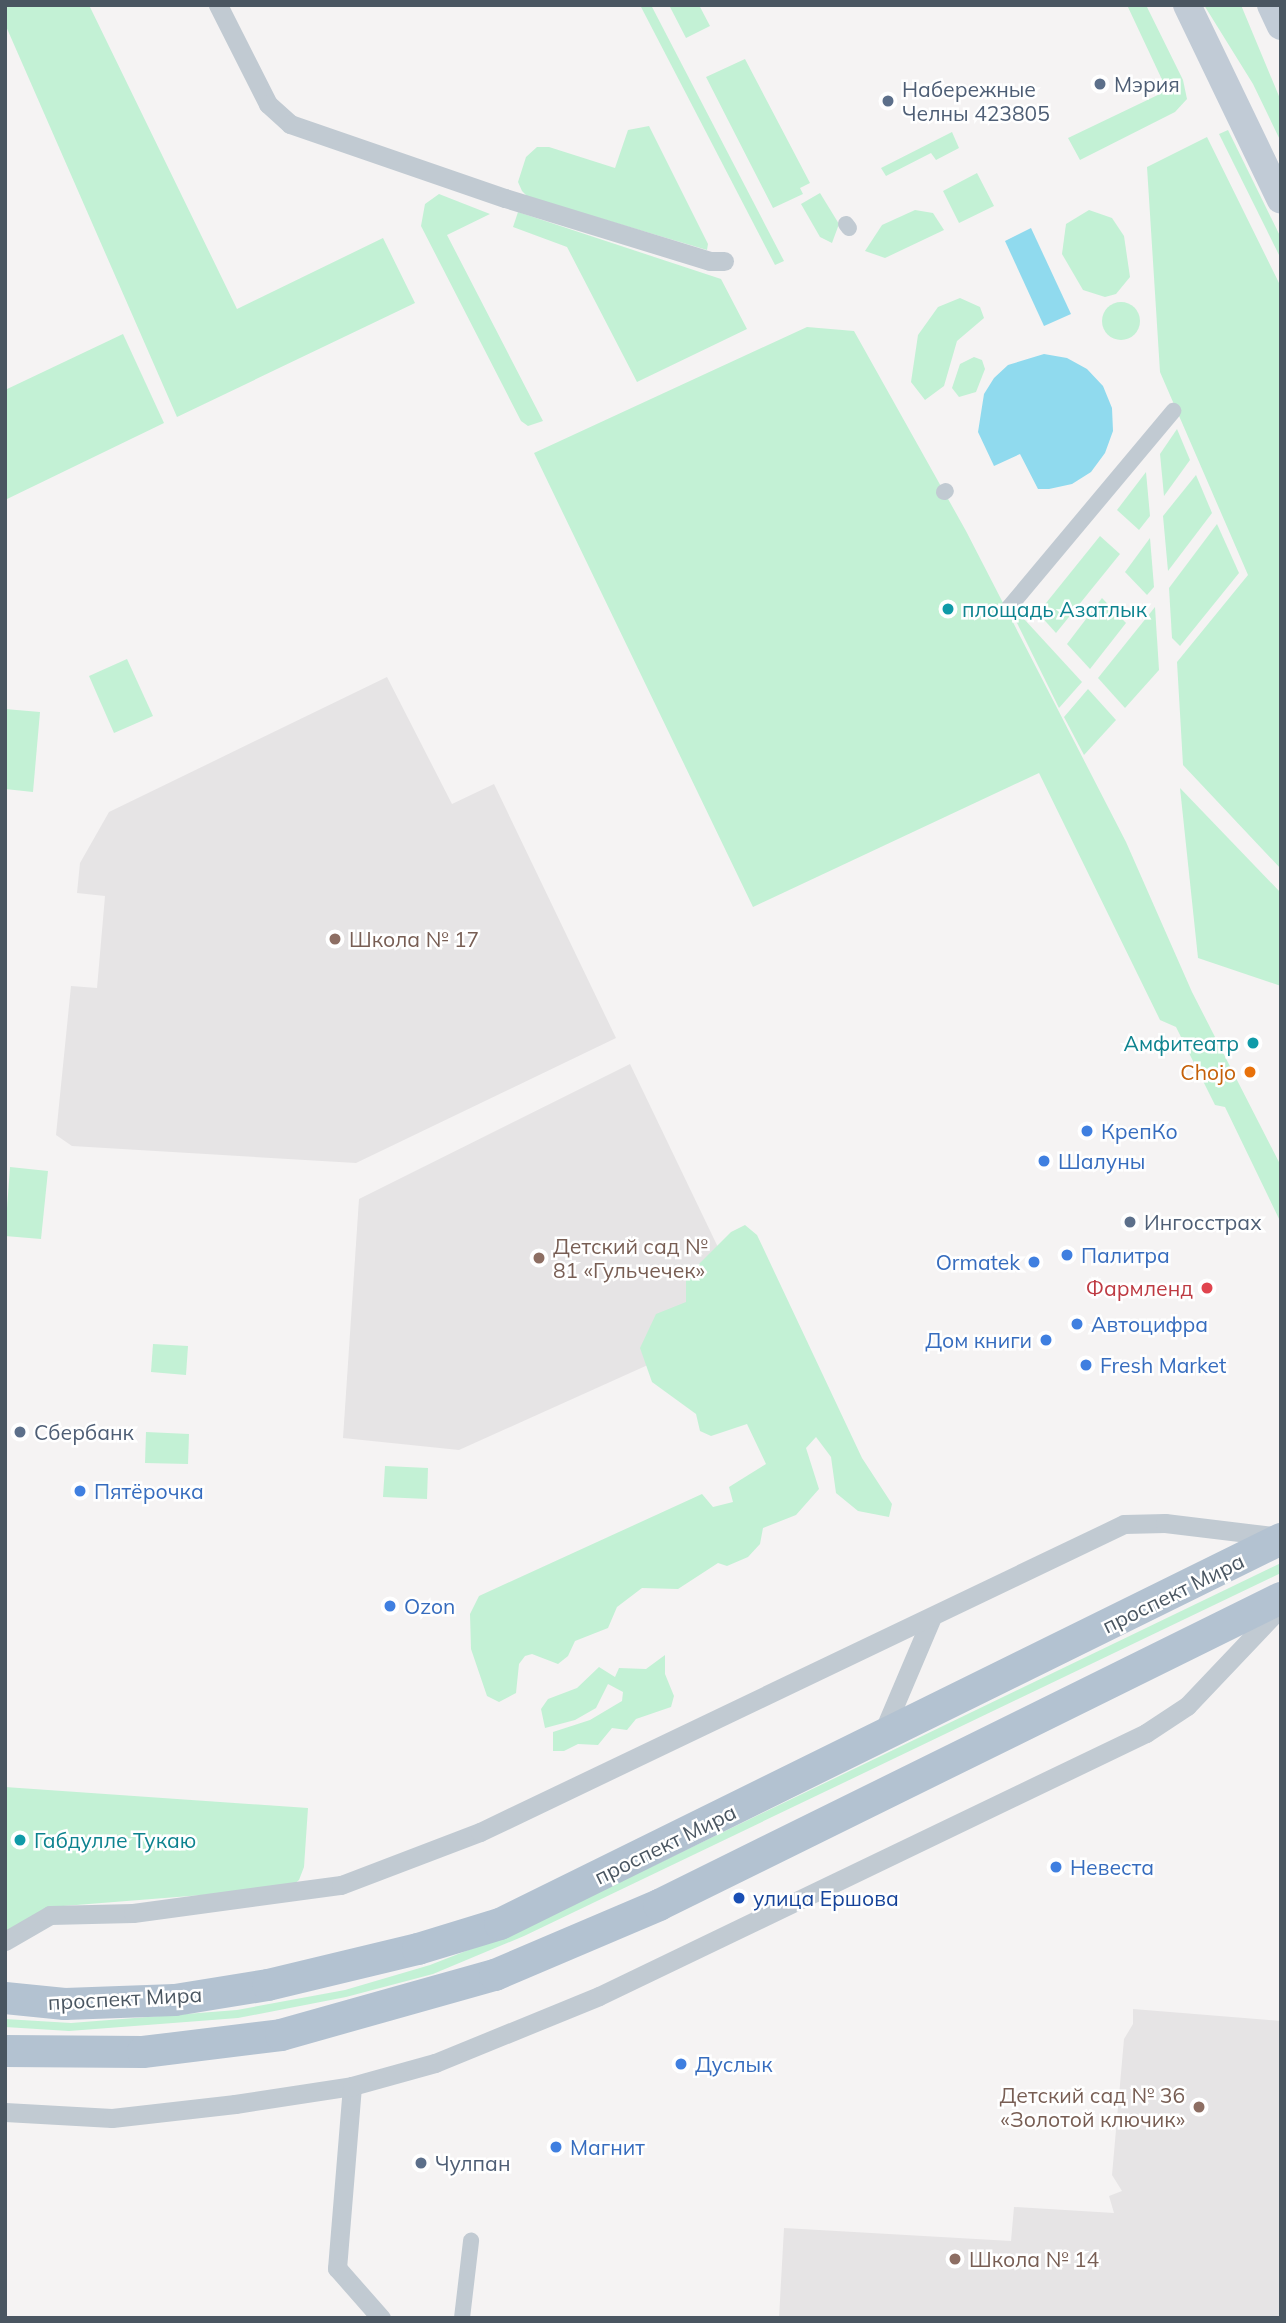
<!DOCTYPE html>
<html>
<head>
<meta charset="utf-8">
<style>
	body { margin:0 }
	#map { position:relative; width:1286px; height:2323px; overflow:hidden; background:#f5f3f3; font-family:Mulish,sans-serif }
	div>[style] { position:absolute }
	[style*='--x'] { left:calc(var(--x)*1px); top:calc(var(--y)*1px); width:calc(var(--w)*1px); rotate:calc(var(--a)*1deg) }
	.education>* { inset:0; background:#e6e4e5 }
	.green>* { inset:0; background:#c3f1d5 }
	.round { border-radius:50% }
	.water>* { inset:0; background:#90daee }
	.pedestrian>* { height:16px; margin:-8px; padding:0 8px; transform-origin:8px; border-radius:8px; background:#c1cad2 }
	.minor>* { height:19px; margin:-9.5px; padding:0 9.5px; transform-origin:9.5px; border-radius:9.5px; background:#c1cad2 }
	.secondary>* { height:28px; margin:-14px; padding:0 14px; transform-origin:14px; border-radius:14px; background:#c1cbd6 }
	.primary>* { height:32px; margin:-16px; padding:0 16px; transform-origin:16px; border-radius:16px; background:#b3c2d1 }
	.dots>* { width:19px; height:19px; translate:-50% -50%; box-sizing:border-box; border:4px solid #fff; border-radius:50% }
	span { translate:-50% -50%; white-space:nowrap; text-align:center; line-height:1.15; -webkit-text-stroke:5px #fff; paint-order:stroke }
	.service-label { font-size:21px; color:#4e5e75 }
	.left { translate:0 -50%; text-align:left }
	.culture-label { font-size:21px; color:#0d838f }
	.right { translate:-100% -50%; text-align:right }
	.education-label { font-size:21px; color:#785e54 }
	.food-label { font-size:21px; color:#c56008 }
	.shop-label { font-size:21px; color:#366cbe }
	.health-label { font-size:21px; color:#be3a42 }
	.street-label { font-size:21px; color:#4a5661 }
	.transit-label { font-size:21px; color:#164399 }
	.frame { position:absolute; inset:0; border:7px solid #4a5661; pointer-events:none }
</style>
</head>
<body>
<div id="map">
	<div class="education">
		<div style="clip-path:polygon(387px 677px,452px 804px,494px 784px,616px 1038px,356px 1163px,72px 1146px,56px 1135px,71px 986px,97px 988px,105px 896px,77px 893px,80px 863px,109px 812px)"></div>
		<div style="clip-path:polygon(630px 1064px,752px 1318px,459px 1450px,343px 1438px,359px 1199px)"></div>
		<div style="clip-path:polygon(1133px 2009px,1281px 2021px,1281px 2318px,779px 2318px,784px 2228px,1011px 2241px,1014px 2207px,1114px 2213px,1109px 2196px,1122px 2191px,1112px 2175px,1124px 2039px,1133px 2024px)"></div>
	</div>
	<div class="green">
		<div style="clip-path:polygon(5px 5px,89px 5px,237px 309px,383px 238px,415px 303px,177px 417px,5px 24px)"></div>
		<div style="clip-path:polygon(640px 5px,651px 5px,784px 261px,775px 265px)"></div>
		<div style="clip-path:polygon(669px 5px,699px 5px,710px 26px,686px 38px)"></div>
		<div style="clip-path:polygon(1127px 5px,1146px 5px,1183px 80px,1187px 99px,1175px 112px,1080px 160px,1068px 138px,1162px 93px,1165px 86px)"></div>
		<div style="clip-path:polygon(1204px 5px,1241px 5px,1281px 101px,1281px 142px,1253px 84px)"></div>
		<div style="clip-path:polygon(745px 59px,810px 183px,800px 188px,803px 194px,773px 208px,706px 77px)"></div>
		<div style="clip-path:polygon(649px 126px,708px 244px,707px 250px,528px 197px,522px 191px,518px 182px,526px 157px,537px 147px,549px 147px,615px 168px,628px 130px)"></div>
		<div style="clip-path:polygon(1228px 130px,1281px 238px,1281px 259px,1219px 134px)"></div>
		<div style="clip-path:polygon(952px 132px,959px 148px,936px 160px,931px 153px,886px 176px,881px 168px)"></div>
		<div style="clip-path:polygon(1207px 137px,1281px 287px,1281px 869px,1183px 765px,1177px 662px,1248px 575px,1160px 372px,1147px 167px)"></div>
		<div style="clip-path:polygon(977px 173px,994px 206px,959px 223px,943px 191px)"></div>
		<div style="clip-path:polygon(820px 193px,839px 224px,832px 243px,820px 237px,801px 204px)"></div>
		<div style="clip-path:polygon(439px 194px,490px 214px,447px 235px,543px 421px,528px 426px,521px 421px,421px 226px,425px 204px)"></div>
		<div style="clip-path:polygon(915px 210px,933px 213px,944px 230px,885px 258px,865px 251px,882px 225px)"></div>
		<div style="clip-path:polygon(1089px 210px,1112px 218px,1124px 236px,1130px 277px,1116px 294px,1105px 297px,1083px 290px,1062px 254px,1066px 224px)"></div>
		<div style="clip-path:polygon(518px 212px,721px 279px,747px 329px,637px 382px,567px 247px,513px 227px)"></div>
		<div style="clip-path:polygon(960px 298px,980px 307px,984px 318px,957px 341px,944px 386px,925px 400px,911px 382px,918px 335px,938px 307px)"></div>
		<div class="round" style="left:1102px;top:302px;width:38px;height:38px"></div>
		<div style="clip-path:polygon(807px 327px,854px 331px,966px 531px,1126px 842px,1192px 992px,1281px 1166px,1281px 1223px,1225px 1107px,1215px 1105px,1176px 1027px,1160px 1020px,1039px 773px,753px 907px,534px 453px)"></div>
		<div style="clip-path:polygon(123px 334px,164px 423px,5px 500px,5px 390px)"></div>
		<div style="clip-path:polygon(974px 357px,982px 360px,985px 369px,976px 392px,959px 397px,952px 388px,960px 364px)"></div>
		<div style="clip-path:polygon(1177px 429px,1190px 460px,1164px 496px,1160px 454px)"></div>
		<div style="clip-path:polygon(1146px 472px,1150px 516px,1139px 530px,1117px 510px)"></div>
		<div style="clip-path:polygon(1196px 475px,1212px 513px,1168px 571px,1163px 516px)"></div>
		<div style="clip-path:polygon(1217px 524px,1239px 573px,1180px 646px,1172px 638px,1169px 588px)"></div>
		<div style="clip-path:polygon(1100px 536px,1120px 554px,1056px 633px,1038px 613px)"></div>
		<div style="clip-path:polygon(1150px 538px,1154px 587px,1147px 595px,1125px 572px)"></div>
		<div style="clip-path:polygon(1102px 598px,1126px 623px,1090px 669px,1067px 644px)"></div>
		<div style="clip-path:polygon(1155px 607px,1159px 670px,1125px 708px,1098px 678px)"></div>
		<div style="clip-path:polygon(1014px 608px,1082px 682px,1059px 708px,1011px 611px)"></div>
		<div style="clip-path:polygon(127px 659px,153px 716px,114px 733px,89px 676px)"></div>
		<div style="clip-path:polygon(1088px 689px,1116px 720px,1084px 755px,1064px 717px)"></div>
		<div style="clip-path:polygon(5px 709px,40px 712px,33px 792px,5px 789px)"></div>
		<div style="clip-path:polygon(1180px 788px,1281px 893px,1281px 986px,1198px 958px)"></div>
		<div style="clip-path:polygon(10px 1167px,48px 1171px,41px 1239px,5px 1236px)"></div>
		<div style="clip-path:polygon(745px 1225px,757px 1235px,862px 1458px,892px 1504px,889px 1517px,858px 1511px,836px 1493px,831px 1457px,816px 1437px,806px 1448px,819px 1489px,796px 1515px,763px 1528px,760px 1544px,748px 1557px,727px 1566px,718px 1563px,678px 1589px,642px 1588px,617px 1607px,608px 1628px,575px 1641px,568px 1656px,558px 1664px,532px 1654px,525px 1656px,519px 1664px,516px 1693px,499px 1702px,487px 1696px,471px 1649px,470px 1614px,479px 1596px,702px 1494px,713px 1507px,733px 1502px,729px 1487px,766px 1464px,747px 1424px,711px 1436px,700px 1431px,696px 1414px,652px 1382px,640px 1348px,656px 1314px,686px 1302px,686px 1277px,731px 1232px)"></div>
		<div style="clip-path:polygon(153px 1344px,188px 1346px,186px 1375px,151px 1372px)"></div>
		<div style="clip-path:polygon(146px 1432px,189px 1434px,188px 1464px,145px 1463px)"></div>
		<div style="clip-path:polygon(385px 1466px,428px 1468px,427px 1499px,383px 1497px)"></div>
		<div style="clip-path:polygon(1281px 1563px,1281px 1573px,524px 1936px,433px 1974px,346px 1997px,238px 2018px,69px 2031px,5px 2027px,5px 2019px,71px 2023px,237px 2010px,345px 1990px,430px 1965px,522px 1929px)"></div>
		<div style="clip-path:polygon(665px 1655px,665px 1674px,674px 1696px,671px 1707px,636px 1719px,627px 1730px,612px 1728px,598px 1745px,578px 1744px,564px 1751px,553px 1751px,553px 1732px,590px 1720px,622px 1701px,623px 1692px,608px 1684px,596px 1708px,575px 1720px,545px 1728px,541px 1709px,548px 1699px,577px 1688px,599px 1667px,615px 1677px,619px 1668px,646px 1669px)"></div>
		<div style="clip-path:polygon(5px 1787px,308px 1808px,304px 1867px,299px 1880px,289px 1888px,51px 1907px,5px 1934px)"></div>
	</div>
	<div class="water">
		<div style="clip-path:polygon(1031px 228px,1071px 314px,1044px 326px,1005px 241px)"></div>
		<div style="clip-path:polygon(1044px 354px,1067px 358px,1087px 369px,1103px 386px,1112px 408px,1113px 431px,1105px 453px,1091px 472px,1072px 484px,1049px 489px,1038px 489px,1020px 454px,994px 466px,978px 432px,984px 394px,994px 378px,1008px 365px)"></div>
	</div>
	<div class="pedestrian">
		<div style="--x:846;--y:224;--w:5;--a:53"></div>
		<div style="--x:944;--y:492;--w:2;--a:-27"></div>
		<div style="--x:1006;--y:611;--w:261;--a:-50.1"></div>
		<div style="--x:462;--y:2318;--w:78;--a:-83.3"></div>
	</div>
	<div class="minor">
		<div style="--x:218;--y:5;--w:111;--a:63.2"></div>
		<div style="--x:268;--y:104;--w:30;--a:42"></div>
		<div style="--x:290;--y:124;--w:227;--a:19"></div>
		<div style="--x:505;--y:198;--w:214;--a:17.1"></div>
		<div style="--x:710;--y:261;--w:14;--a:0"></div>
		<div style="--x:881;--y:1737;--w:128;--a:-67"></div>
		<div style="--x:5;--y:1941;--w:52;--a:-30"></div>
		<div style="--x:50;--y:1915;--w:83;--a:-1.4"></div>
		<div style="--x:133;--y:1913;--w:210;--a:-7.7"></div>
		<div style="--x:341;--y:1885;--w:149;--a:-20.9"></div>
		<div style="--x:480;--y:1832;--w:714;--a:-25.56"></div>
		<div style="--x:1124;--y:1524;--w:41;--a:-1.4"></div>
		<div style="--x:1165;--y:1523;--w:116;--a:6.9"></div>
		<div style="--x:352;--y:2086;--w:183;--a:94.7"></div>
		<div style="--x:337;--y:2268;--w:67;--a:48.7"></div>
		<div style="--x:5;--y:2112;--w:107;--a:3.2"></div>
		<div style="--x:112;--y:2118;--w:124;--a:-6.5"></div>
		<div style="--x:235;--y:2104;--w:118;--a:-8.7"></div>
		<div style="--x:352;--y:2086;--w:86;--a:-15.5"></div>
		<div style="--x:435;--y:2063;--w:177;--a:-22.2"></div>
		<div style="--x:599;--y:1996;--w:607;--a:-25.68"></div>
		<div style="--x:1146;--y:1733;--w:49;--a:-33.4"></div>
		<div style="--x:1187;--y:1706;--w:134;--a:-46.5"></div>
	</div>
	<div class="secondary">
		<div style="--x:1187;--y:5;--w:216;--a:64.3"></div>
		<div style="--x:1271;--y:5;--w:23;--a:65"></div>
	</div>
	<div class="primary">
		<div style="--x:5;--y:1998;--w:60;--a:5.7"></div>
		<div style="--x:65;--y:2004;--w:110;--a:-2.1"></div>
		<div style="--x:175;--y:2000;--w:94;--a:-9.2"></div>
		<div style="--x:268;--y:1985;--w:154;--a:-13.5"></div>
		<div style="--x:418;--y:1949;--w:86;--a:-17"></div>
		<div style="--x:500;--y:1924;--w:871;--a:-26.24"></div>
		<div style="--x:5;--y:2051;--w:138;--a:0.4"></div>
		<div style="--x:143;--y:2052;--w:139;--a:-7"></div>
		<div style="--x:281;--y:2035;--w:222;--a:-15.7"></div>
		<div style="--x:495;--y:1975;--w:178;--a:-23.1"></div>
		<div style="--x:659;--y:1905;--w:694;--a:-26.27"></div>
	</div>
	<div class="dots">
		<div style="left:1100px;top:84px;background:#5c6f8a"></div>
		<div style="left:888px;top:101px;background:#5c6f8a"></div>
		<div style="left:948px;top:609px;background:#0f9aa8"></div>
		<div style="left:335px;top:939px;background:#8d6e63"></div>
		<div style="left:1253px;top:1043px;background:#0f9aa8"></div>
		<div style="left:1250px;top:1072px;background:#e8710a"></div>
		<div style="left:1087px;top:1131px;background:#3f7fe0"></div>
		<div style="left:1044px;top:1161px;background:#3f7fe0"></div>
		<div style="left:1130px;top:1222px;background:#5c6f8a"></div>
		<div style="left:1067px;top:1255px;background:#3f7fe0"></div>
		<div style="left:539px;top:1258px;background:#8d6e63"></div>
		<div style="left:1034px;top:1262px;background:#3f7fe0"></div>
		<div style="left:1207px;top:1288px;background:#e0444e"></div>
		<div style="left:1077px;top:1324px;background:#3f7fe0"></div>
		<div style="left:1046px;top:1340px;background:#3f7fe0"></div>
		<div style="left:1086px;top:1365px;background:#3f7fe0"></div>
		<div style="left:20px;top:1432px;background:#5c6f8a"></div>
		<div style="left:80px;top:1491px;background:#3f7fe0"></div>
		<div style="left:390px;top:1606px;background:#3f7fe0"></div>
		<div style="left:20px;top:1840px;background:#0f9aa8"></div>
		<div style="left:1056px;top:1867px;background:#3f7fe0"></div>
		<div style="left:739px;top:1898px;background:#1a4fb4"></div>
		<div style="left:681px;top:2064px;background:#3f7fe0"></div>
		<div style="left:1199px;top:2107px;background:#8d6e63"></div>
		<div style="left:556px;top:2147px;background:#3f7fe0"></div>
		<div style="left:421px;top:2163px;background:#5c6f8a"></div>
		<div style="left:955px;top:2259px;background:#8d6e63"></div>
	</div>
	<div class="service-label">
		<span class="left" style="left:1114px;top:84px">Мэрия</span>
		<span class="left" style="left:902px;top:101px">Набережные<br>Челны 423805</span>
		<span class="left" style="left:1144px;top:1222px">Ингосстрах</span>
		<span class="left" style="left:34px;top:1432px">Сбербанк</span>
		<span class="left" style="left:435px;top:2163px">Чулпан</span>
	</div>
	<div class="culture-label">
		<span class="left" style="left:962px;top:609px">площадь Азатлык</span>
		<span class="right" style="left:1239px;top:1043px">Амфитеатр</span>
		<span class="left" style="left:34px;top:1840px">Габдулле Тукаю</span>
	</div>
	<div class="education-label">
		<span class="left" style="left:349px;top:939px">Школа № 17</span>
		<span class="left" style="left:553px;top:1258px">Детский сад №<br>81 «Гульчечек»</span>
		<span class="right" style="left:1185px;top:2107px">Детский сад № 36<br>«Золотой ключик»</span>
		<span class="left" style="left:969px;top:2259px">Школа № 14</span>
	</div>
	<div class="food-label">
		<span class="right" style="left:1236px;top:1072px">Chojo</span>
	</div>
	<div class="shop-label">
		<span class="left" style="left:1101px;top:1131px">КрепКо</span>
		<span class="left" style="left:1058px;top:1161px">Шалуны</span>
		<span class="left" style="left:1081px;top:1255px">Палитра</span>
		<span class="right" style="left:1020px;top:1262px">Ormatek</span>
		<span class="left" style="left:1091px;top:1324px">Автоцифра</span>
		<span class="right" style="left:1032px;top:1340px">Дом книги</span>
		<span class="left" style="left:1100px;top:1365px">Fresh Market</span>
		<span class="left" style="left:94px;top:1491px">Пятёрочка</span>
		<span class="left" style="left:404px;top:1606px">Ozon</span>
		<span class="left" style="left:1070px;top:1867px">Невеста</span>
		<span class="left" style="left:695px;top:2064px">Дуслык</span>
		<span class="left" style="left:570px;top:2147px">Магнит</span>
	</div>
	<div class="health-label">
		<span class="right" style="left:1193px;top:1288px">Фармленд</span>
	</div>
	<div class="street-label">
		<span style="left:1173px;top:1593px;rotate:-26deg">проспект Мира</span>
		<span style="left:665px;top:1844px;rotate:-26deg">проспект Мира</span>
		<span style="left:125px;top:1998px;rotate:-3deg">проспект Мира</span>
	</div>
	<div class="transit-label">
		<span class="left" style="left:753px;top:1898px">улица Ершова</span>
	</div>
	<div class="frame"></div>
</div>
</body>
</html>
